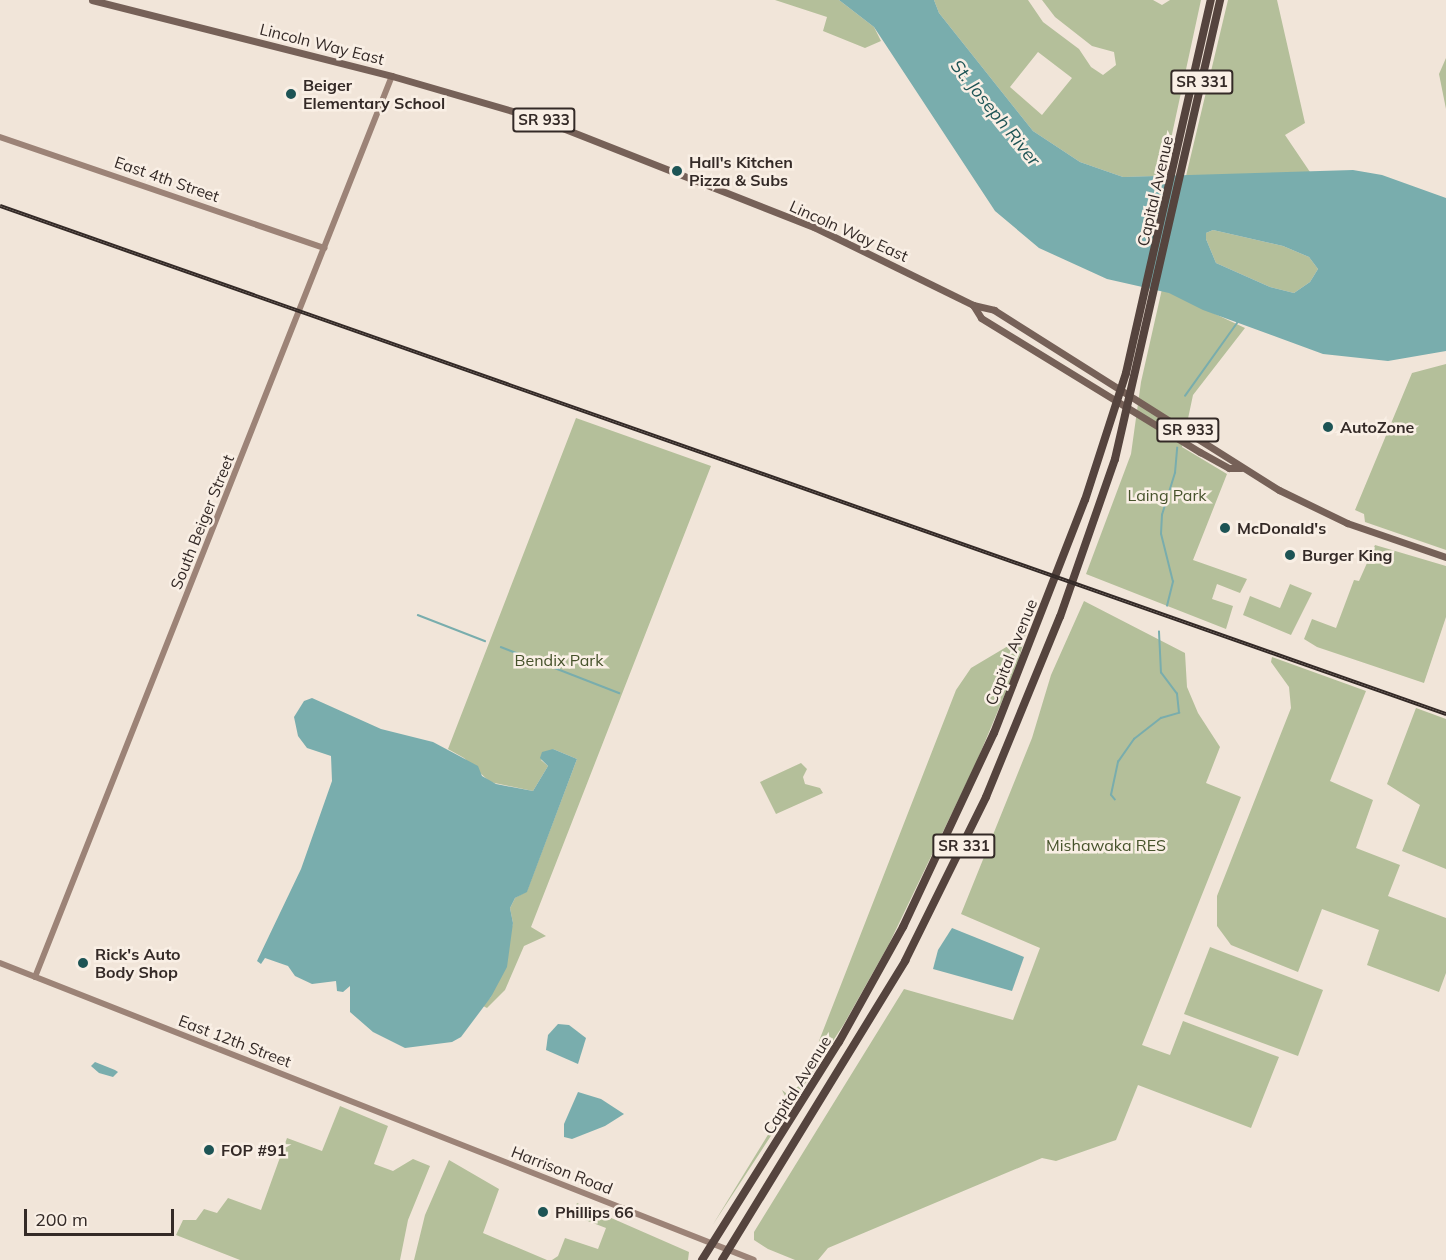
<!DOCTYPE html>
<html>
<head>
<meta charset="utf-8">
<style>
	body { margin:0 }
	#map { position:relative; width:1446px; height:1260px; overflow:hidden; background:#f1e5d9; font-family:Mulish,sans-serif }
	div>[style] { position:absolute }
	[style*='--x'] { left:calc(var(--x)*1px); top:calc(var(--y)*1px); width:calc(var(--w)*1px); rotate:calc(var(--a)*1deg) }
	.green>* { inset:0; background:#b4bf9a }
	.water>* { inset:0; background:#79adad }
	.stream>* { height:1.5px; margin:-0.75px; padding:0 0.75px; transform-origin:0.75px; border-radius:0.75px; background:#79adad }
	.secondary>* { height:6px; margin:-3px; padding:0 3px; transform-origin:3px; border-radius:3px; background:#9c8377 }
	.primary>* { height:7px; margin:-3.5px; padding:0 3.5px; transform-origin:3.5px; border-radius:3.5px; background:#766158 }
	.highway>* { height:8px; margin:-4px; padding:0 4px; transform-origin:4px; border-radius:4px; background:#55443e }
	.rail>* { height:4px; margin-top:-2px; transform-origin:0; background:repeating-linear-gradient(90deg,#f9efe5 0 4.5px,#342a27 0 9px); box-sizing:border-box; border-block:2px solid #342a27 }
	.dots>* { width:16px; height:16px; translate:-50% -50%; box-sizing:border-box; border:3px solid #f9efe5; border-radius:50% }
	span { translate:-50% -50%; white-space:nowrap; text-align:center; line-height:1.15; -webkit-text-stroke:5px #f9efe5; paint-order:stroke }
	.shield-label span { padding:2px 4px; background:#f9efe5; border:2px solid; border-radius:4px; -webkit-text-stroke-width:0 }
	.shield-label { font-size:15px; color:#342a27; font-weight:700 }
	.street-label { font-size:16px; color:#342a27 }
	.poi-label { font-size:16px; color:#342a27; font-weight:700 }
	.left { translate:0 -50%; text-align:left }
	.park-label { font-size:16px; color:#46522b }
	.water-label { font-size:18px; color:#1d5455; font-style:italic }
	.scale { position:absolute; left:24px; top:1209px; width:150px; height:27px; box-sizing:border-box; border:3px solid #342a27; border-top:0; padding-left:8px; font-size:18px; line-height:21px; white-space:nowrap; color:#342a27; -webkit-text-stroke:4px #f9efe5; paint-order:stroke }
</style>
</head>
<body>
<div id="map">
	<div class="green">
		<div style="clip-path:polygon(775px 0,839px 0,874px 27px,881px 41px,865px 48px,823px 31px,827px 17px)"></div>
		<div style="clip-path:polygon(evenodd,934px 0,1028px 0,1043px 22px,1079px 49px,1091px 67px,1103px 75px,1116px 65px,1114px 52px,1092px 46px,1055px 17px,1042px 0,1153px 0,1162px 5px,1170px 0,1201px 0,1163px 176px,1123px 177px,1080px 162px,1033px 131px,939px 13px,934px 0,1038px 52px,1072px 78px,1042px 115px,1010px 87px,1038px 52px)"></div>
		<div style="clip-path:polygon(1228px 0,1277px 0,1305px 123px,1285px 135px,1310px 172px,1186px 176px)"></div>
		<div style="clip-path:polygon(1446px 58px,1446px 109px,1439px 74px)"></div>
		<div style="clip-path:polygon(1213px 230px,1283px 246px,1309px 257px,1318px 269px,1310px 282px,1294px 293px,1270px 287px,1216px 263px,1206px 239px,1206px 233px)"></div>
		<div style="clip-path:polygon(1162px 289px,1245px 328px,1193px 395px,1182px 447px,1227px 474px,1193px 560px,1247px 579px,1240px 593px,1217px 584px,1212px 599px,1233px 606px,1226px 629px,1086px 574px,1131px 454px,1141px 382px)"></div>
		<div style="clip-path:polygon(1446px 364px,1446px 550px,1365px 522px,1364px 514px,1355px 510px,1412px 373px)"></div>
		<div style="clip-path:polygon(576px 418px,711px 466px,531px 927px,546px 936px,524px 946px,505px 990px,487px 1008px,483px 1006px,491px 997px,513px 923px,510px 908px,515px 898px,527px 891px,577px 759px,553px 749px,541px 760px,548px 766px,533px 791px,490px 782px,464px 758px,448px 749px)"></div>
		<div style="clip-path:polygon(1375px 545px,1446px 566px,1446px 617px,1424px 683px,1317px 647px,1304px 639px,1312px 619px,1336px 628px,1354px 580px,1359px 581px)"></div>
		<div style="clip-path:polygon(1290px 584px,1312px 593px,1291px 635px,1243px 615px,1250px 596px,1280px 608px)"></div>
		<div style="clip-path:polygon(1084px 601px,1185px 653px,1187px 687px,1198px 713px,1220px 747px,1206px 783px,1241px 797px,1142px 1045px,1170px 1055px,1183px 1021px,1279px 1057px,1251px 1128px,1138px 1085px,1116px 1140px,1056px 1161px,1042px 1158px,828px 1248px,818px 1260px,795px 1260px,768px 1249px,754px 1240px,754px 1232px,904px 989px,1013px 1020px,1040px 948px,961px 914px,1032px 738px,1051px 675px)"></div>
		<div style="clip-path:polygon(1029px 621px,1018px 663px,976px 763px,889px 944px,844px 1024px,712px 1226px,788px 1102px,782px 1090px,791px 1097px,810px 1064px,956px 690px,971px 668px,1008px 646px)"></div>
		<div style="clip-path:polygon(1272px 657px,1366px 691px,1330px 781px,1373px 800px,1356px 848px,1400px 865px,1388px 896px,1446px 918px,1446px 973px,1439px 992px,1367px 965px,1379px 930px,1322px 909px,1298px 972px,1231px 945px,1217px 926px,1217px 896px,1291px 708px,1289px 687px,1271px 662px)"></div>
		<div style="clip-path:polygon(1416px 708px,1446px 719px,1446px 869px,1402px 851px,1420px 805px,1387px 784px)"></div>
		<div style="clip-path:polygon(801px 763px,807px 769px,803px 777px,805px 784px,820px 788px,823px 793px,776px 814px,760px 782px)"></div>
		<div style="clip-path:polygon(1210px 947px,1323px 990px,1298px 1056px,1184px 1014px)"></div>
		<div style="clip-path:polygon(340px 1106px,388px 1126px,374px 1164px,393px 1171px,413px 1159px,430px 1166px,408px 1220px,400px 1260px,240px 1260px,176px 1235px,183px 1220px,196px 1220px,204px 1209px,217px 1213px,228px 1198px,261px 1210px,287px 1138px,322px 1151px)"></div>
		<div style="clip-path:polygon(449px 1160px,499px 1189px,483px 1233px,547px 1260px,414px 1260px,425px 1215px)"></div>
		<div style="clip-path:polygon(577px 1203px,689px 1252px,688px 1260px,552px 1260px,558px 1256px,565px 1238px,598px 1249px,606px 1228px,572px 1215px)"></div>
	</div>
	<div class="water">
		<div style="clip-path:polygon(evenodd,839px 0,934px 0,939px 13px,1033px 131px,1080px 162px,1123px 177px,1353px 170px,1382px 175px,1446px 198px,1446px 351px,1388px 361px,1323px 354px,1203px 310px,1169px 293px,1107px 279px,1039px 248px,995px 211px,874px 27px,839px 0,1213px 230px,1283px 246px,1309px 257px,1318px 269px,1310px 282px,1294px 293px,1270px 287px,1216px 263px,1206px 239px,1206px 233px,1213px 230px)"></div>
		<div style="clip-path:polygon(312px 698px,381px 729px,433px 742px,478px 766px,482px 776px,496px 784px,533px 791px,548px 766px,540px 758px,542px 752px,553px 749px,577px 759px,527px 892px,515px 898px,510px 908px,513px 923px,507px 967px,491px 997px,461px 1037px,452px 1042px,405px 1048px,373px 1032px,350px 1012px,350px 986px,343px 992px,337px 991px,336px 981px,312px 984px,295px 976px,288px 966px,265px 958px,261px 964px,257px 961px,301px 869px,332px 781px,331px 756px,307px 748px,298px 736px,294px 717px,304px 701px)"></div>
		<div style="clip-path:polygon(952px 928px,1024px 957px,1012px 991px,933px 969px,938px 950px)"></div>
		<div style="clip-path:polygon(558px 1024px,569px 1025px,586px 1038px,578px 1064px,546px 1050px,548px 1035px)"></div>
		<div style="clip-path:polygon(95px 1062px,115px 1070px,118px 1072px,113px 1077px,99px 1073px,91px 1066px)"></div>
		<div style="clip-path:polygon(578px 1092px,601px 1099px,624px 1114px,605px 1126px,572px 1139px,564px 1137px,564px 1124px)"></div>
	</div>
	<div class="stream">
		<div style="--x:1185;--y:396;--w:90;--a:-54.5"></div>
		<div style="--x:1167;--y:606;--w:25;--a:-76"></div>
		<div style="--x:1173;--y:582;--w:49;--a:-104"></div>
		<div style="--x:1161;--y:534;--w:19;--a:-87"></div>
		<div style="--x:1162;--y:515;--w:44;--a:-72.8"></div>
		<div style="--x:1175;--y:473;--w:25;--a:-85"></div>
		<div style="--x:418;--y:615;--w:72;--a:21.2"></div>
		<div style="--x:501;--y:647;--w:127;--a:21.3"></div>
		<div style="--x:1115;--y:800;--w:6;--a:-129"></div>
		<div style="--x:1111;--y:795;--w:34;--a:-78"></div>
		<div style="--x:1118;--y:762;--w:28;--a:-55"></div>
		<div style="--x:1134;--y:739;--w:34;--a:-38"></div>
		<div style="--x:1161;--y:718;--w:19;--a:-16"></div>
		<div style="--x:1179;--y:713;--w:19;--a:-96"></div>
		<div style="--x:1177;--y:694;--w:26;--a:-127"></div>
		<div style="--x:1161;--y:673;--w:41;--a:-92.8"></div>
	</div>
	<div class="secondary">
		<div style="--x:0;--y:137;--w:343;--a:18.9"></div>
		<div style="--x:0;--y:963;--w:810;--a:21.5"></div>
		<div style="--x:35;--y:977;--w:969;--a:-68.39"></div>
	</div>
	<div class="primary">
		<div style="--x:92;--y:0;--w:309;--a:14.2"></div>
		<div style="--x:392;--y:76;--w:151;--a:16.2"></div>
		<div style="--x:537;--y:118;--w:298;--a:21.5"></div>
		<div style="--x:814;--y:227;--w:177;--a:26.1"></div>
		<div style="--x:973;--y:305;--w:22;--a:13"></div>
		<div style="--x:994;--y:310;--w:337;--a:32.3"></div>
		<div style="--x:1279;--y:490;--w:76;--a:25.9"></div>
		<div style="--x:1347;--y:523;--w:105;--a:19"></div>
		<div style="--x:973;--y:305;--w:15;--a:58"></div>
		<div style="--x:981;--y:318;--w:257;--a:31.5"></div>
		<div style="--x:1200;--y:452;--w:33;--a:29"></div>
		<div style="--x:1229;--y:468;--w:12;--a:0"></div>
	</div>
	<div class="highway">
		<div style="--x:702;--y:1260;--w:257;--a:-57.9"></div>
		<div style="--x:839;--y:1042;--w:132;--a:-60.9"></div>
		<div style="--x:903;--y:927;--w:214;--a:-64.9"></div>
		<div style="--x:994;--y:733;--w:250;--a:-68.7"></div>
		<div style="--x:1085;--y:500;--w:133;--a:-72.1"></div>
		<div style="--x:1126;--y:373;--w:383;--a:-77.2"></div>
		<div style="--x:722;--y:1260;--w:351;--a:-58.5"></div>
		<div style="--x:905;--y:961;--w:183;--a:-63.7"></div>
		<div style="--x:986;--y:797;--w:195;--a:-67.7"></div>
		<div style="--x:1060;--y:617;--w:167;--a:-70.8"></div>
		<div style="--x:1115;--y:459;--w:471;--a:-77.1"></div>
	</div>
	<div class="rail">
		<div style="--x:0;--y:206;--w:1533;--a:19.36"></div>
	</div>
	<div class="dots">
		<div style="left:291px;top:94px;background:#1d5455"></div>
		<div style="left:677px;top:171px;background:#1d5455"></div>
		<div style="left:1328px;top:427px;background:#1d5455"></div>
		<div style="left:1225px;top:528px;background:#1d5455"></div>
		<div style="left:1290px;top:555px;background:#1d5455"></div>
		<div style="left:83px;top:963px;background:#1d5455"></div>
		<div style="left:209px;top:1150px;background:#1d5455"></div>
		<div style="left:543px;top:1212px;background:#1d5455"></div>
	</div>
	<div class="shield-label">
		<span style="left:1202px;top:82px">SR 331</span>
		<span style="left:544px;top:120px">SR 933</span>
		<span style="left:1188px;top:430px">SR 933</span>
		<span style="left:964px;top:846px">SR 331</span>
	</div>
	<div class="street-label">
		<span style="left:322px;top:44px;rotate:14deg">Lincoln Way East</span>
		<span style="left:167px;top:179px;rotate:19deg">East 4th Street</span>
		<span style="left:1155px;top:191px;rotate:-77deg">Capital Avenue</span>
		<span style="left:849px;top:231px;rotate:24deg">Lincoln Way East</span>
		<span style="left:202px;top:522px;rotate:-68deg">South Beiger Street</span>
		<span style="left:1011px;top:652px;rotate:-68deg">Capital Avenue</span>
		<span style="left:235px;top:1041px;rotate:21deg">East 12th Street</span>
		<span style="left:797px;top:1085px;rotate:-58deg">Capital Avenue</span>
		<span style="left:562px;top:1170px;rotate:21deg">Harrison Road</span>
	</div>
	<div class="poi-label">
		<span class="left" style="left:303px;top:94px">Beiger<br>Elementary School</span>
		<span class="left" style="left:689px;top:171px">Hall's Kitchen<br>Pizza &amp; Subs</span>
		<span class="left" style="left:1340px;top:427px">AutoZone</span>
		<span class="left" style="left:1237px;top:528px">McDonald's</span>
		<span class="left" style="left:1302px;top:555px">Burger King</span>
		<span class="left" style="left:95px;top:963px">Rick's Auto<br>Body Shop</span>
		<span class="left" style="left:221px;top:1150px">FOP #91</span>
		<span class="left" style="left:555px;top:1212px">Phillips 66</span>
	</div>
	<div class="park-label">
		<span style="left:1167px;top:495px">Laing Park</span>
		<span style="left:559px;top:660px">Bendix Park</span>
		<span style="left:1106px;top:845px">Mishawaka RES</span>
	</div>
	<div class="water-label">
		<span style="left:995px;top:113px;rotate:51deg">St. Joseph River</span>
	</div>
	<div class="scale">200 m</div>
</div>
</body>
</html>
